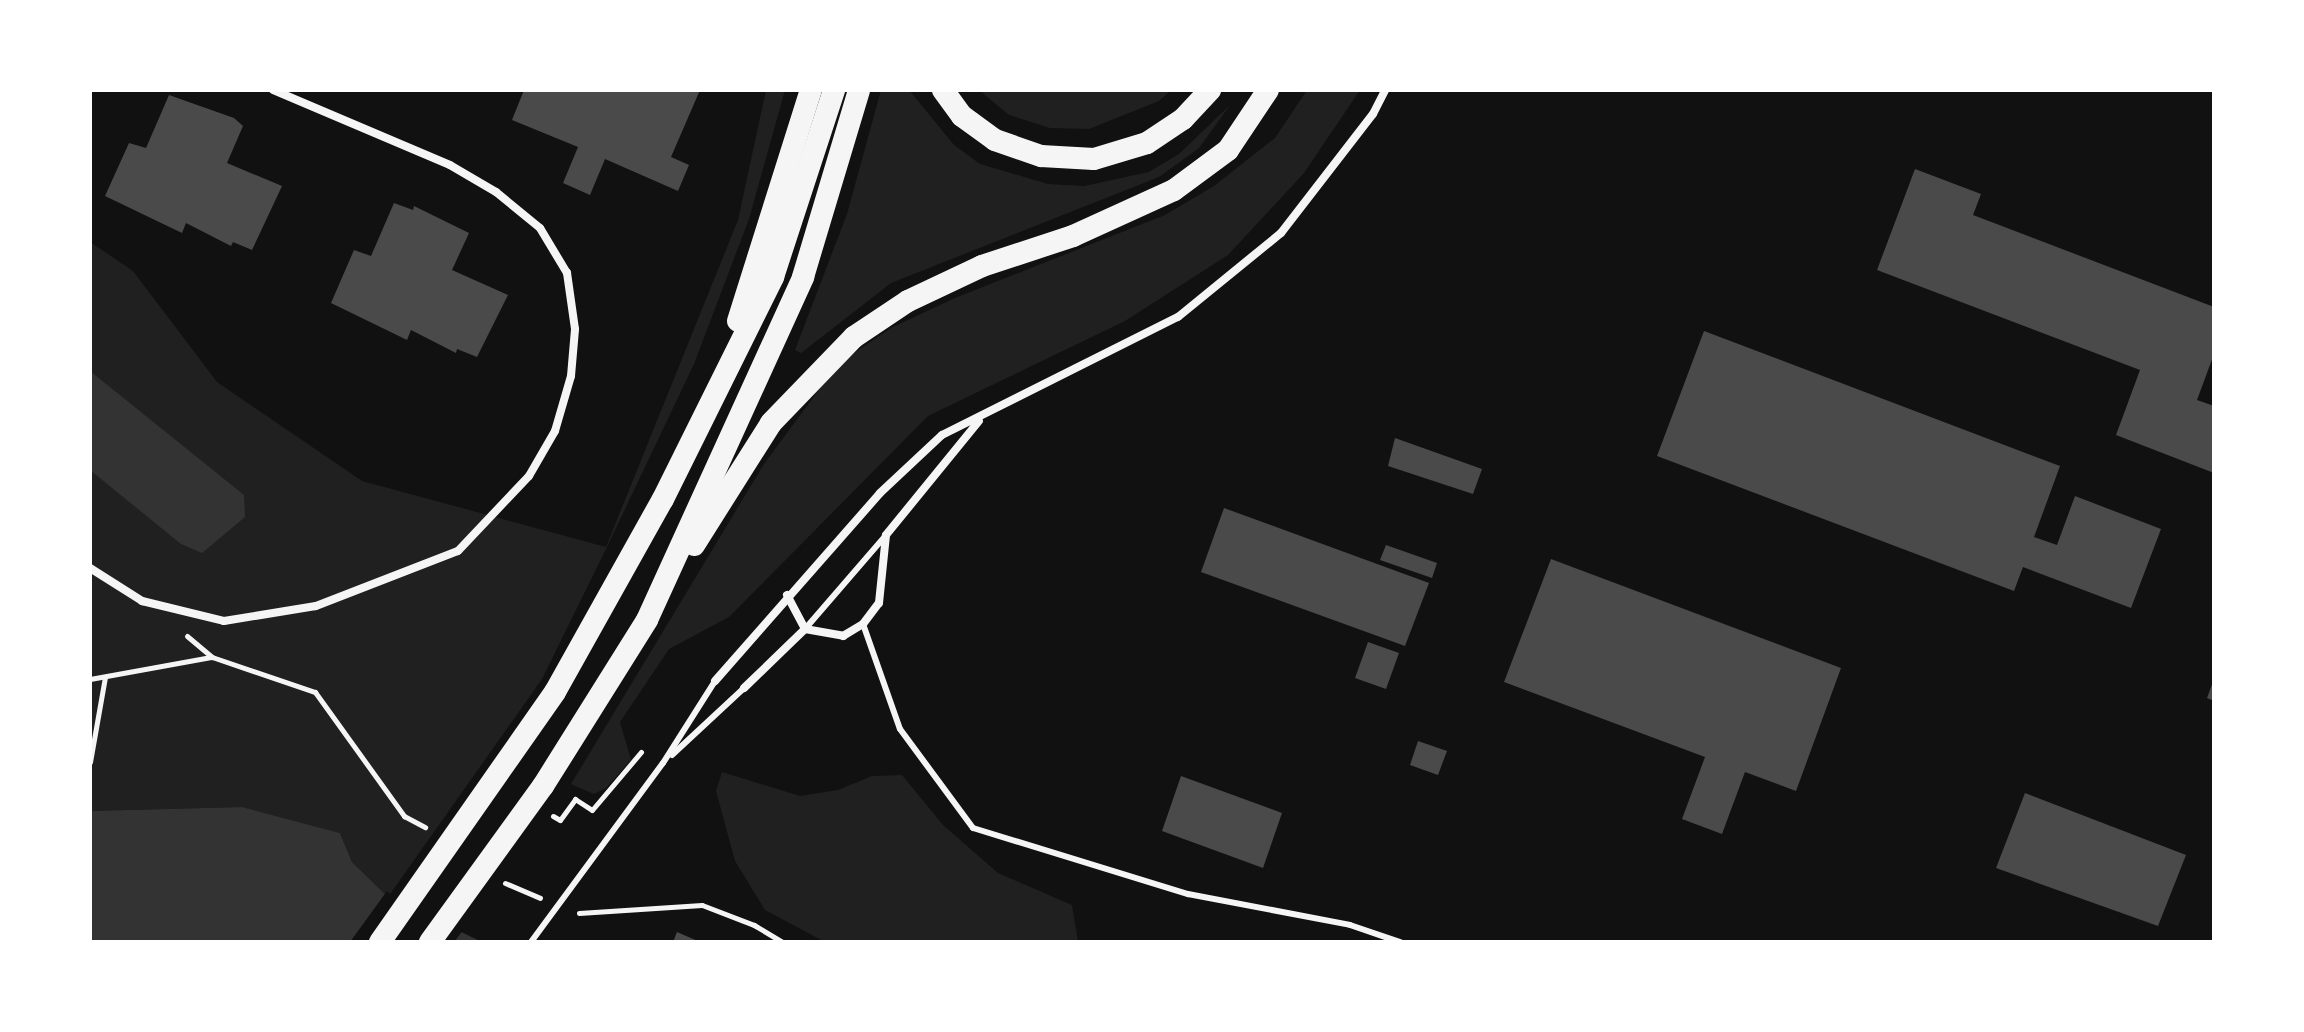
<!DOCTYPE html>
<html>
<head>
<meta charset="utf-8">
<style>
	body { margin:0 }
	#map { position:relative; width:2304px; height:1032px; overflow:hidden; background:#111; font-family:"Exo 2",sans-serif }
	div>[style] { position:absolute }
	[style*='--x'] { left:calc(var(--x)*1px); top:calc(var(--y)*1px); width:calc(var(--w)*1px); rotate:calc(var(--a)*1deg) }
	.green>* { inset:0; background:#202020 }
	.water>* { inset:0; background:#333 }
	.pier>* { inset:0; background:#111 }
	.building>* { inset:0; background:#4a4a4a }
	.path>* { height:5px; margin:-2.5px; padding:0 2.5px; transform-origin:2.5px; border-radius:2.5px; background:#f5f5f5 }
	.service>* { height:6px; margin:-3px; padding:0 3px; transform-origin:3px; border-radius:3px; background:#f5f5f5 }
	.minor>* { height:8px; margin:-4px; padding:0 4px; transform-origin:4px; border-radius:4px; background:#f5f5f5 }
	.trunk>* { height:22px; margin:-11px; padding:0 11px; transform-origin:11px; border-radius:11px; background:#f5f5f5 }
	span { translate:-50% -50%; white-space:nowrap; text-align:center; line-height:1.15; -webkit-text-stroke:8px #fff; paint-order:stroke }
	.frame { position:absolute; inset:0; border:92px solid #fff; pointer-events:none }
</style>
</head>
<body>
<div id="map">
	<div class="green">
		<div style="clip-path:polygon(766px 90px,785px 90px,749px 219px,694px 364px,607px 547px,542px 679px,388px 897px,352px 862px,340px 833px,241px 807px,90px 811px,90px 242px,133px 271px,217px 382px,362px 481px,606px 547px,738px 220px)"></div>
		<div style="clip-path:polygon(881px 90px,909px 90px,954px 145px,980px 164px,1048px 184px,1084px 186px,1149px 172px,1179px 154px,1230px 105px,1199px 148px,1159px 177px,891px 283px,801px 353px,795px 350px,847px 214px)"></div>
		<div style="clip-path:polygon(979px 90px,1171px 90px,1159px 101px,1089px 129px,1050px 128px,1009px 115px)"></div>
		<div style="clip-path:polygon(1307px 90px,1360px 90px,1304px 173px,1228px 255px,1125px 321px,928px 416px,729px 617px,669px 649px,620px 722px,631px 760px,606px 788px,594px 794px,571px 784px,764px 464px,838px 364px,891px 328px,955px 298px,1165px 215px,1214px 186px,1275px 138px)"></div>
		<div style="clip-path:polygon(722px 772px,800px 796px,838px 790px,872px 776px,902px 775px,943px 825px,998px 873px,1072px 905px,1078px 942px,825px 942px,765px 910px,735px 861px,716px 791px)"></div>
	</div>
	<div class="water">
		<div style="clip-path:polygon(90px 371px,244px 495px,245px 517px,202px 553px,181px 544px,90px 470px)"></div>
		<div style="clip-path:polygon(242px 807px,340px 833px,352px 862px,388px 897px,482px 942px,90px 942px,90px 811px)"></div>
	</div>
	<div class="pier">
		<div style="clip-path:polygon(387px 891px,390px 894px,464px 929px,454px 942px,350px 942px)"></div>
	</div>
	<div class="building">
		<div style="clip-path:polygon(524px 90px,700px 90px,671px 157px,689px 165px,678px 191px,605px 159px,590px 195px,563px 183px,578px 147px,512px 120px)"></div>
		<div style="clip-path:polygon(169px 95px,234px 118px,243px 126px,227px 163px,282px 186px,252px 250px,233px 242px,231px 246px,186px 223px,182px 233px,105px 196px,129px 143px,146px 148px)"></div>
		<div style="clip-path:polygon(1915px 169px,1981px 194px,1973px 215px,2214px 307px,2214px 354px,2197px 400px,2214px 406px,2214px 473px,2116px 435px,2140px 370px,1877px 270px)"></div>
		<div style="clip-path:polygon(394px 203px,413px 210px,414px 206px,469px 233px,452px 270px,508px 295px,477px 357px,457px 349px,456px 353px,411px 330px,407px 340px,331px 303px,354px 250px,371px 256px)"></div>
		<div style="clip-path:polygon(1704px 331px,2060px 466px,2034px 537px,2057px 545px,2075px 496px,2161px 529px,2131px 608px,2023px 567px,2014px 591px,1657px 456px)"></div>
		<div style="clip-path:polygon(1395px 438px,1482px 469px,1473px 494px,1388px 466px)"></div>
		<div style="clip-path:polygon(1224px 508px,1429px 583px,1405px 646px,1201px 572px)"></div>
		<div style="clip-path:polygon(1386px 545px,1437px 563px,1432px 578px,1380px 560px)"></div>
		<div style="clip-path:polygon(1551px 559px,1841px 668px,1796px 791px,1745px 772px,1722px 834px,1682px 819px,1705px 757px,1504px 682px)"></div>
		<div style="clip-path:polygon(1368px 642px,1399px 653px,1386px 689px,1355px 678px)"></div>
		<div style="clip-path:polygon(2214px 679px,2214px 701px,2207px 698px)"></div>
		<div style="clip-path:polygon(1418px 741px,1447px 751px,1438px 775px,1410px 765px)"></div>
		<div style="clip-path:polygon(1181px 776px,1282px 813px,1263px 868px,1162px 831px)"></div>
		<div style="clip-path:polygon(2025px 793px,2186px 855px,2158px 926px,1996px 868px)"></div>
		<div style="clip-path:polygon(677px 932px,700px 942px,673px 942px)"></div>
	</div>
	<div class="path">
		<div style="--x:187;--y:636;--w:33;--a:40"></div>
		<div style="--x:212;--y:657;--w:109;--a:18.8"></div>
		<div style="--x:315;--y:692;--w:153;--a:54.3"></div>
		<div style="--x:404;--y:816;--w:24;--a:28"></div>
		<div style="--x:90;--y:679;--w:123;--a:-10.3"></div>
		<div style="--x:90;--y:762;--w:86;--a:-80"></div>
		<div style="--x:553;--y:816;--w:8;--a:30"></div>
		<div style="--x:560;--y:820;--w:26;--a:-54"></div>
		<div style="--x:575;--y:799;--w:20;--a:33"></div>
		<div style="--x:592;--y:810;--w:76;--a:-49.8"></div>
		<div style="--x:505;--y:883;--w:38;--a:23"></div>
		<div style="--x:579;--y:913;--w:123;--a:-3.7"></div>
		<div style="--x:702;--y:905;--w:56;--a:21"></div>
		<div style="--x:754;--y:925;--w:33;--a:31"></div>
	</div>
	<div class="service">
		<div style="--x:863;--y:624;--w:111;--a:70.6"></div>
		<div style="--x:900;--y:729;--w:123;--a:53.6"></div>
		<div style="--x:973;--y:828;--w:225;--a:17.1"></div>
		<div style="--x:1188;--y:894;--w:165;--a:10.8"></div>
		<div style="--x:1350;--y:925;--w:53;--a:18.8"></div>
		<div style="--x:805;--y:629;--w:124;--a:-49.2"></div>
		<div style="--x:672;--y:755;--w:98;--a:-42.9"></div>
		<div style="--x:531;--y:942;--w:222;--a:-53.6"></div>
		<div style="--x:663;--y:763;--w:97;--a:-57.6"></div>
	</div>
	<div class="minor">
		<div style="--x:90;--y:568;--w:62;--a:32.4"></div>
		<div style="--x:142;--y:601;--w:84;--a:13.7"></div>
		<div style="--x:224;--y:621;--w:93;--a:-9.3"></div>
		<div style="--x:316;--y:606;--w:152;--a:-21.2"></div>
		<div style="--x:458;--y:551;--w:103;--a:-46.6"></div>
		<div style="--x:529;--y:476;--w:52;--a:-60"></div>
		<div style="--x:555;--y:431;--w:57;--a:-73.8"></div>
		<div style="--x:571;--y:376;--w:47;--a:-85.1"></div>
		<div style="--x:575;--y:329;--w:57;--a:-98.1"></div>
		<div style="--x:567;--y:273;--w:52;--a:-121"></div>
		<div style="--x:540;--y:228;--w:57;--a:-140.7"></div>
		<div style="--x:496;--y:192;--w:53;--a:-149.6"></div>
		<div style="--x:450;--y:165;--w:192;--a:-157"></div>
		<div style="--x:787;--y:595;--w:38;--a:62"></div>
		<div style="--x:805;--y:629;--w:39;--a:10"></div>
		<div style="--x:843;--y:636;--w:23;--a:-31"></div>
		<div style="--x:863;--y:624;--w:26;--a:-53"></div>
		<div style="--x:879;--y:603;--w:68;--a:-84.1"></div>
		<div style="--x:886;--y:535;--w:147;--a:-50.8"></div>
		<div style="--x:715;--y:681;--w:250;--a:-48.7"></div>
		<div style="--x:880;--y:493;--w:85;--a:-43.1"></div>
		<div style="--x:942;--y:435;--w:264;--a:-26.6"></div>
		<div style="--x:1178;--y:317;--w:133;--a:-39.2"></div>
		<div style="--x:1281;--y:233;--w:150;--a:-52.3"></div>
		<div style="--x:1373;--y:114;--w:27;--a:-63"></div>
		<div style="--x:744;--y:688;--w:85;--a:-44"></div>
	</div>
	<div class="trunk">
		<div style="--x:943;--y:90;--w:32;--a:54"></div>
		<div style="--x:962;--y:116;--w:41;--a:36"></div>
		<div style="--x:995;--y:140;--w:49;--a:19.2"></div>
		<div style="--x:1041;--y:156;--w:53;--a:3.2"></div>
		<div style="--x:1094;--y:159;--w:55;--a:-16.8"></div>
		<div style="--x:1147;--y:143;--w:43;--a:-33.7"></div>
		<div style="--x:1183;--y:119;--w:40;--a:-47"></div>
		<div style="--x:738;--y:321;--w:242;--a:-72.5"></div>
		<div style="--x:694;--y:545;--w:144;--a:-57.7"></div>
		<div style="--x:771;--y:423;--w:120;--a:-46"></div>
		<div style="--x:854;--y:337;--w:65;--a:-33.7"></div>
		<div style="--x:908;--y:301;--w:82;--a:-25.3"></div>
		<div style="--x:982;--y:266;--w:96;--a:-18.2"></div>
		<div style="--x:1073;--y:236;--w:111;--a:-24.5"></div>
		<div style="--x:1174;--y:190;--w:67;--a:-36.5"></div>
		<div style="--x:1228;--y:150;--w:72;--a:-56.3"></div>
		<div style="--x:380;--y:942;--w:305;--a:-55"></div>
		<div style="--x:555;--y:692;--w:221;--a:-60.8"></div>
		<div style="--x:663;--y:499;--w:248;--a:-63.6"></div>
		<div style="--x:773;--y:277;--w:197;--a:-71.9"></div>
		<div style="--x:430;--y:942;--w:193;--a:-54.1"></div>
		<div style="--x:543;--y:786;--w:196;--a:-57.9"></div>
		<div style="--x:647;--y:620;--w:377;--a:-65.5"></div>
		<div style="--x:803;--y:277;--w:195;--a:-73.3"></div>
	</div>
	<div class="frame"></div>
</div>
</body>
</html>
